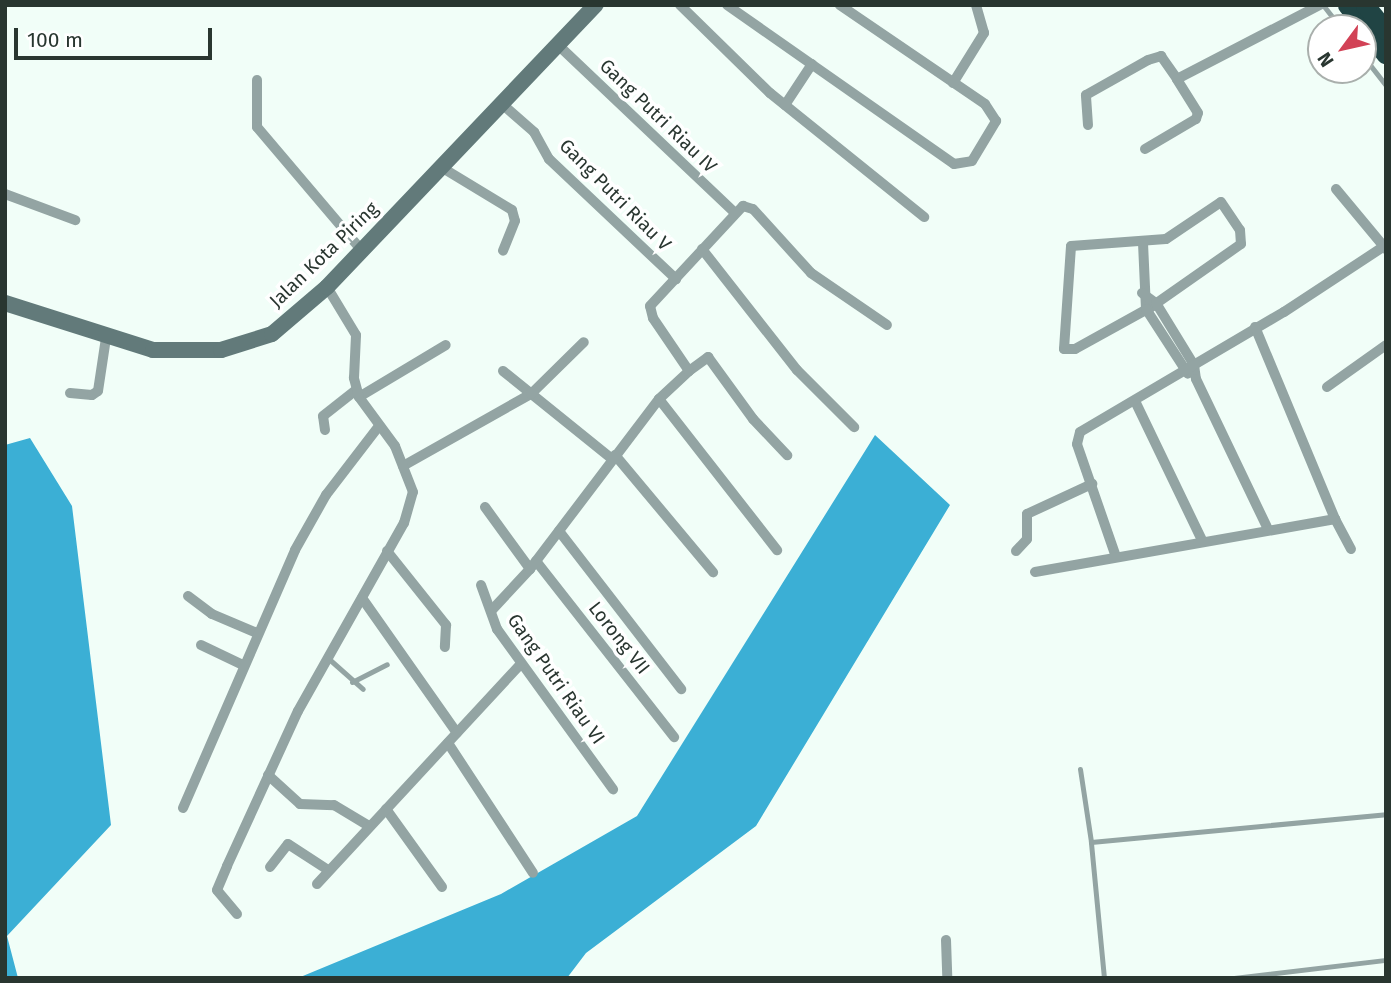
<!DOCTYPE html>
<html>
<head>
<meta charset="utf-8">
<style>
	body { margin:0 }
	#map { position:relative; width:1391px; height:983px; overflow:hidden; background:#f1fef8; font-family:"Fira Sans",sans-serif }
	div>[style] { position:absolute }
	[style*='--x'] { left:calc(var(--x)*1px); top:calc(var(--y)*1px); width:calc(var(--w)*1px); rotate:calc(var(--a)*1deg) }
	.water>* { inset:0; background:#3bafd5 }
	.lane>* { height:5px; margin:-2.5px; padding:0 2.5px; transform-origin:2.5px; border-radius:2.5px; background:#93a4a3 }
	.street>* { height:10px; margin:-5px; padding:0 5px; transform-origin:5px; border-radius:5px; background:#93a4a3 }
	.secondary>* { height:16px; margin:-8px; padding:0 8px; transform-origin:8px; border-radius:8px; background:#627a7a }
	.highway>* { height:19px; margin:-9.5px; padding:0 9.5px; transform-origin:9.5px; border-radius:9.5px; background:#204444 }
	span { translate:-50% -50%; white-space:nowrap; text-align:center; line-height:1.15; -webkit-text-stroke:7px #fff; paint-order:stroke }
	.street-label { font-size:19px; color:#293630 }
	.frame { position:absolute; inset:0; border:7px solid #293630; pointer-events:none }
	.north { position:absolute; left:1307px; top:14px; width:70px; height:70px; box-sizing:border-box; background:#fff; border:2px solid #a9afac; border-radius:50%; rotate:237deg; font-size:19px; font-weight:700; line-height:28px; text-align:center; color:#293630 }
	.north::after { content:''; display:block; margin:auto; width:24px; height:32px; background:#d24256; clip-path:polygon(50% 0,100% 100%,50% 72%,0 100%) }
	.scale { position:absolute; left:14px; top:28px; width:198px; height:32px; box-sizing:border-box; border:4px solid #293630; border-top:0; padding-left:9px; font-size:21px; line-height:24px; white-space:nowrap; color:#293630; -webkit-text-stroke:5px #fff; paint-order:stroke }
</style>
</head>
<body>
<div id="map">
	<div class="water">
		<div style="clip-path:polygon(875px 435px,950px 505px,756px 826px,586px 953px,567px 978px,298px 978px,501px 894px,637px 816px)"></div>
		<div style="clip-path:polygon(30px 438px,72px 506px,111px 825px,7px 936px,18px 978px,5px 978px,5px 445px)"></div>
	</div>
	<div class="lane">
		<div style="--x:1323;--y:5;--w:29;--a:52"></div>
		<div style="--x:1363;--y:56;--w:37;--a:52"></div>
		<div style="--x:329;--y:659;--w:45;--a:41.4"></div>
		<div style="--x:352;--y:682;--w:39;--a:-27"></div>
		<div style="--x:1080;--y:769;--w:74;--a:81.4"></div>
		<div style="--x:1104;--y:978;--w:137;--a:-95.5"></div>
		<div style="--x:1091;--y:842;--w:296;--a:-5.4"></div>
		<div style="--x:1234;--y:978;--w:153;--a:-6.8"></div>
	</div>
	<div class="street">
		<div style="--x:680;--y:5;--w:126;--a:44.4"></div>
		<div style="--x:770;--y:93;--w:198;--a:38.8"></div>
		<div style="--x:727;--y:5;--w:277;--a:35"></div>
		<div style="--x:954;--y:164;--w:18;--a:-9"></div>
		<div style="--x:972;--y:161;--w:47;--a:-59"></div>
		<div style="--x:996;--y:121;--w:20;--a:-123"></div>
		<div style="--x:985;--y:104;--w:176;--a:-145.7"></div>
		<div style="--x:557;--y:44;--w:245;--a:43.5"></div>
		<div style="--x:257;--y:80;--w:47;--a:90"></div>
		<div style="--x:257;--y:127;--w:162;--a:49.7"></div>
		<div style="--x:953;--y:83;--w:59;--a:-58.2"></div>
		<div style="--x:984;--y:33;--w:29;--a:-106"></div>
		<div style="--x:502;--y:104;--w:43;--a:41.2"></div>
		<div style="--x:534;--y:132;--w:31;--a:61"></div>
		<div style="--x:549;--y:159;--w:175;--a:43.4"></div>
		<div style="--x:785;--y:105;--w:49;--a:-56.6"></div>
		<div style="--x:1088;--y:125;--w:30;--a:-94"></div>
		<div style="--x:1086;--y:95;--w:71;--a:-29.4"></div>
		<div style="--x:1148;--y:60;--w:14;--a:-17"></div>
		<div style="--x:1161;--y:56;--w:28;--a:55"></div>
		<div style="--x:1177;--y:79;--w:161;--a:-27.4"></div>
		<div style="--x:1145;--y:149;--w:59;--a:-30.5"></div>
		<div style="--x:1196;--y:119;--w:6;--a:-72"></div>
		<div style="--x:1198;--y:113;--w:40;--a:-122"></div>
		<div style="--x:441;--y:167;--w:83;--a:31.2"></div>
		<div style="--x:512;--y:210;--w:11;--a:75"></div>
		<div style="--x:515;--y:221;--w:32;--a:112"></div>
		<div style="--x:1336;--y:189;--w:78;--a:50.2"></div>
		<div style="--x:5;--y:194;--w:75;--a:20.4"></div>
		<div style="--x:1221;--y:202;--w:34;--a:56"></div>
		<div style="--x:1240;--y:230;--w:14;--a:86"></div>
		<div style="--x:1241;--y:244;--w:110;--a:145"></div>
		<div style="--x:1151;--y:307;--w:87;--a:151.1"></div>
		<div style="--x:1075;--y:349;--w:11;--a:180"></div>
		<div style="--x:1064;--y:349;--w:103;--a:-86.1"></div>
		<div style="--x:1071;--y:246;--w:95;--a:-4.2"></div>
		<div style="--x:1166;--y:239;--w:66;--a:-33.9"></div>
		<div style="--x:1143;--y:243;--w:66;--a:87.4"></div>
		<div style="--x:1146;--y:309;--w:77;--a:57.1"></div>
		<div style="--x:702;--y:249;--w:154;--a:51.9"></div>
		<div style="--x:797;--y:370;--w:81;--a:45"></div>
		<div style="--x:1142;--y:293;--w:17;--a:36"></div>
		<div style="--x:1156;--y:303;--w:73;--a:58.5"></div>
		<div style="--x:1194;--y:365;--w:14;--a:82"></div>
		<div style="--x:1196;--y:379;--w:166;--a:64.4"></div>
		<div style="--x:503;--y:371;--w:140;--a:38.9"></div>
		<div style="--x:689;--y:371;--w:24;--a:-36"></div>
		<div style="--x:708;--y:357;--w:77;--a:54"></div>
		<div style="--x:753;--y:419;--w:50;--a:46.6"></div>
		<div style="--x:1327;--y:387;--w:72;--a:-35.4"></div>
		<div style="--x:70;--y:393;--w:22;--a:5"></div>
		<div style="--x:92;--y:395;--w:7;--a:-34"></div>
		<div style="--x:98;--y:391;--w:54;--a:-81.4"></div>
		<div style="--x:359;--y:397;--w:101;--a:-30.9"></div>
		<div style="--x:659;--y:399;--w:192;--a:52"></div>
		<div style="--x:1135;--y:401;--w:154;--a:64.3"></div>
		<div style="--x:325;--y:430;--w:14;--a:-98"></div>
		<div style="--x:323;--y:416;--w:42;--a:-38.2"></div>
		<div style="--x:615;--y:455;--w:153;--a:50.1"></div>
		<div style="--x:403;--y:466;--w:147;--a:-29.4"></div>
		<div style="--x:531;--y:394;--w:74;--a:-44.5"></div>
		<div style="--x:485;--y:507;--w:77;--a:54"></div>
		<div style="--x:1335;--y:519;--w:34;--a:62"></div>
		<div style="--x:559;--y:531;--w:200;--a:52.3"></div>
		<div style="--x:387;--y:551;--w:95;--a:51.4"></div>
		<div style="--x:446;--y:625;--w:22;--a:93"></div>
		<div style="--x:1016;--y:551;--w:16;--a:-47"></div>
		<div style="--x:1027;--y:539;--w:25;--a:-90"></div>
		<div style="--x:1027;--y:514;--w:72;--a:-24.8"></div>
		<div style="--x:1115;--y:554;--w:116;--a:-109.1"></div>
		<div style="--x:1077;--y:444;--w:12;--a:-76"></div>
		<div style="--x:1080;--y:432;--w:237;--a:-30.5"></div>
		<div style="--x:1284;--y:312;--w:122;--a:-33.3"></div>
		<div style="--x:536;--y:561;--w:224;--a:51.9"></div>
		<div style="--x:1035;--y:572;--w:305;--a:-10"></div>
		<div style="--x:1335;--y:519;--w:208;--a:-112.6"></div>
		<div style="--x:481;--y:585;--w:47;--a:70"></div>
		<div style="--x:497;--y:629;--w:198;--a:54.1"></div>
		<div style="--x:188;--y:596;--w:30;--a:37"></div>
		<div style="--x:212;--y:614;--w:49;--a:22.9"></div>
		<div style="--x:362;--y:598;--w:165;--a:54.9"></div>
		<div style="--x:491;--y:611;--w:57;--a:-47.1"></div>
		<div style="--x:530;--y:569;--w:213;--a:-52.8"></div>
		<div style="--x:659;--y:399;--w:41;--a:-43"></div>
		<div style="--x:689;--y:371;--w:64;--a:-124.2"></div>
		<div style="--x:653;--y:318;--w:12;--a:-104"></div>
		<div style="--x:650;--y:306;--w:137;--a:-47.1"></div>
		<div style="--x:743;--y:206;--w:10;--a:17"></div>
		<div style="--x:753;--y:209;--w:86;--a:47.8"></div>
		<div style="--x:811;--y:273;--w:92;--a:34.4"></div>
		<div style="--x:201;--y:645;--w:47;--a:25.5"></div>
		<div style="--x:448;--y:743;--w:155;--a:56.8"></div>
		<div style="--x:268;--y:775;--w:43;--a:42.2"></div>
		<div style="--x:300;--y:804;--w:34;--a:2"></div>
		<div style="--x:334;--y:805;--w:41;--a:31"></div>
		<div style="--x:183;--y:808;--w:281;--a:-66.5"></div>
		<div style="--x:295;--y:550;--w:63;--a:-60.6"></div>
		<div style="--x:326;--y:495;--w:87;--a:-52.5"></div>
		<div style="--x:386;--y:809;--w:96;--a:54.3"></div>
		<div style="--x:270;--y:867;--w:29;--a:-52"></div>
		<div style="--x:288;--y:844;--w:48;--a:33"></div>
		<div style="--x:317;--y:884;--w:299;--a:-47.2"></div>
		<div style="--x:237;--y:914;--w:31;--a:-130"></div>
		<div style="--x:217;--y:890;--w:26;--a:-67"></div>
		<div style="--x:227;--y:866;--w:170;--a:-65.4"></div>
		<div style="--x:298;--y:711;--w:216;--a:-60.6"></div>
		<div style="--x:404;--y:523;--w:32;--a:-74"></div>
		<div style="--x:413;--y:492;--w:49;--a:-111.4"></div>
		<div style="--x:395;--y:446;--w:61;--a:-126.3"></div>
		<div style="--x:359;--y:397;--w:20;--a:-105"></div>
		<div style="--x:354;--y:378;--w:43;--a:-87.3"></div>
		<div style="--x:356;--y:335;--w:56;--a:-121.1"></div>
		<div style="--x:946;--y:940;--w:38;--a:88"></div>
	</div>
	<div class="secondary">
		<div style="--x:5;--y:303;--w:155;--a:17.6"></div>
		<div style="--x:153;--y:350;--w:68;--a:0"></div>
		<div style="--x:221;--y:350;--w:53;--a:-17.4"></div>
		<div style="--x:272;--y:334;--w:72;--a:-40.5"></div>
		<div style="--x:327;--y:287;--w:390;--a:-46.4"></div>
	</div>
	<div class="highway">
		<div style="--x:1347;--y:5;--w:63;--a:52"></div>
		<div style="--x:1365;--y:5;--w:33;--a:51"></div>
	</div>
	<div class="street-label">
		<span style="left:658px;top:116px;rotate:44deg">Gang Putri Riau IV</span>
		<span style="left:615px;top:195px;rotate:45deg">Gang Putri Riau V</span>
		<span style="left:324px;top:255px;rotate:-44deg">Jalan Kota Piring</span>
		<span style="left:619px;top:638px;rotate:52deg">Lorong VII</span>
		<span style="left:556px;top:679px;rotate:55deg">Gang Putri Riau VI</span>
	</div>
	<div class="frame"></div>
	<div class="north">N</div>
	<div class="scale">100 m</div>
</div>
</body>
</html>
